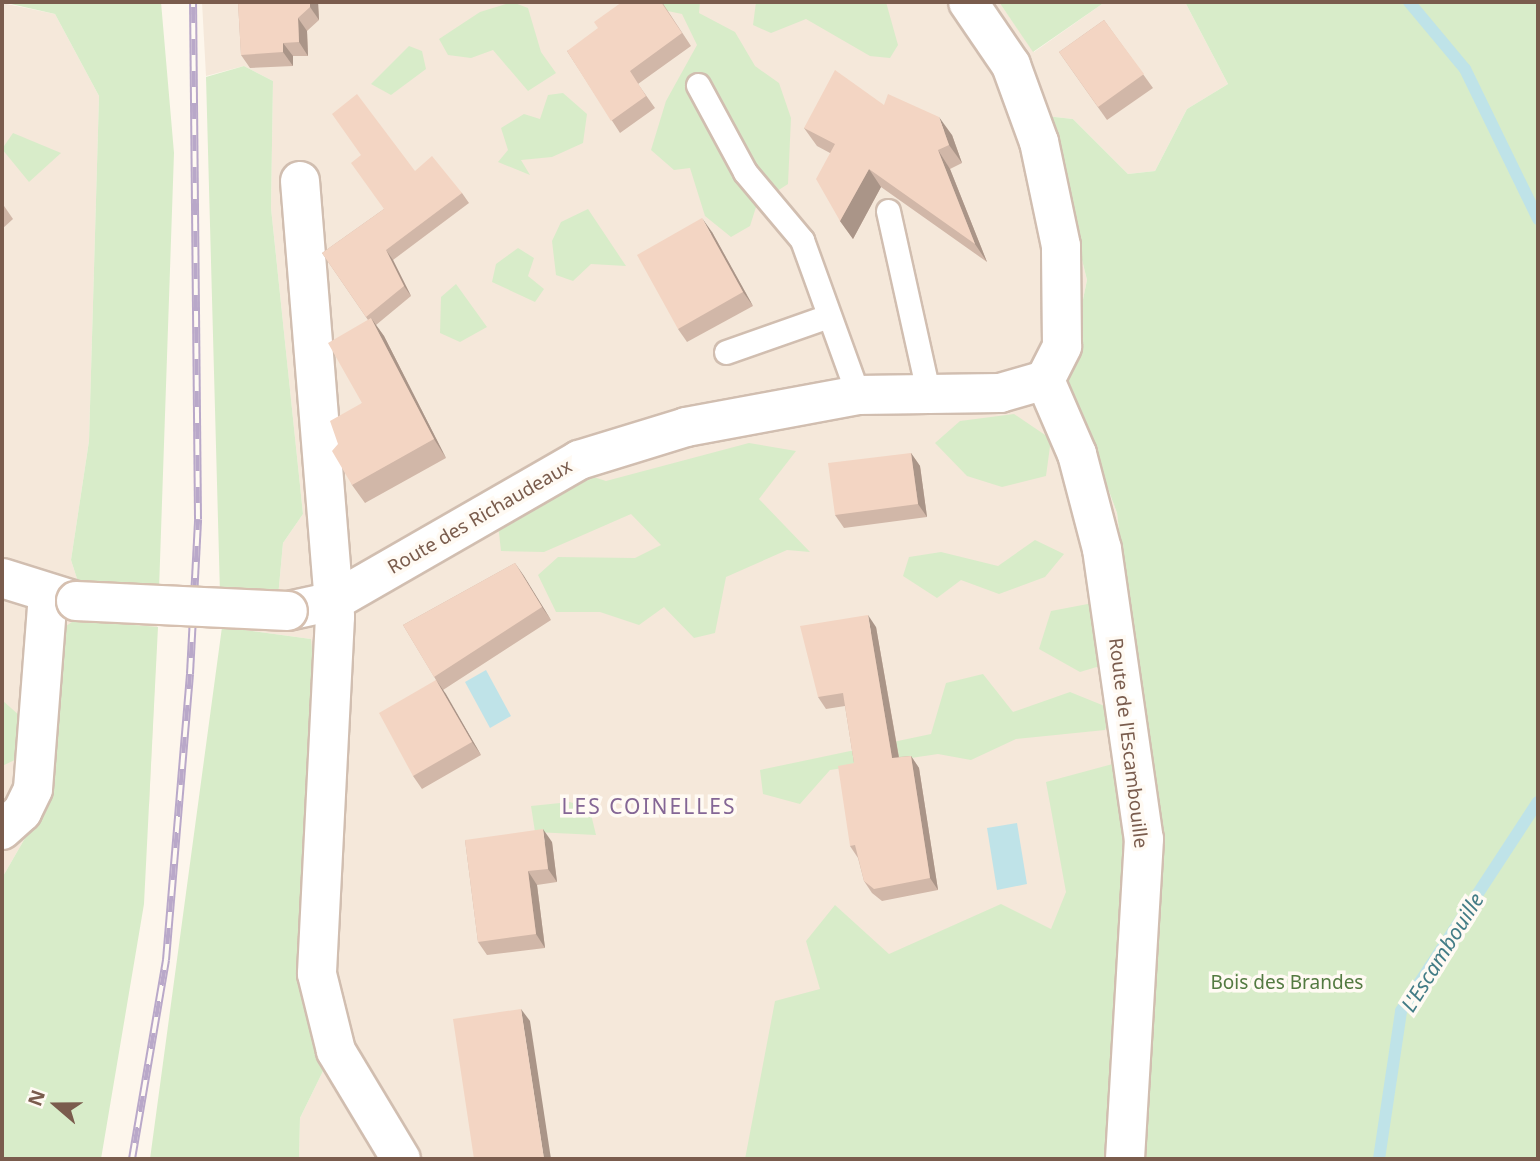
<!DOCTYPE html>
<html>
<head>
<meta charset="utf-8">
<style>
	body { margin:0 }
	#map { position:relative; width:1540px; height:1161px; overflow:hidden; background:#fdf6ec; font-family:"Noto Sans",sans-serif }
	div>[style] { position:absolute }
	[style*='--x'] { left:calc(var(--x)*1px); top:calc(var(--y)*1px); width:calc(var(--w)*1px); rotate:calc(var(--a)*1deg) }
	.residential>* { inset:0; background:#f5e8da }
	.green>* { inset:0; background:#d8ecc9 }
	.water>* { inset:0; background:#bfe3e8 }
	.stream>* { height:12px; margin:-6px; padding:0 6px; transform-origin:6px; border-radius:6px; background:#bfe3e8 }
	.roads { filter:drop-shadow(2px 0 #d1beb0) drop-shadow(-2px 0 #d1beb0) drop-shadow(0 2px #d1beb0) drop-shadow(0 -2px #d1beb0) }
	.lane>* { height:23px; margin:-11.5px; padding:0 11.5px; transform-origin:11.5px; border-radius:11.5px; background:#fff }
	.street>* { height:38px; margin:-19px; padding:0 19px; transform-origin:19px; border-radius:19px; background:#fff }
	.secondary>* { height:38px; margin:-19px; padding:0 19px; transform-origin:19px; border-radius:19px; background:#fff }
	.rail>* { height:8px; margin-top:-4px; transform-origin:0; background:repeating-linear-gradient(90deg,#fffaf3 0 16px,#b9a8c9 0 32px); box-sizing:border-box; border-block:2px solid #b9a8c9 }
	.bridges { filter:drop-shadow(2px 0 #d6c0b0) drop-shadow(-2px 0 #d6c0b0) drop-shadow(0 2px #d6c0b0) drop-shadow(0 -2px #d6c0b0) }
	.secondary-bridge>* { height:38px; margin:-19px; padding:0 19px; transform-origin:19px; border-radius:19px; background:#fff }
	.wall>* { inset:0; background:#d1b7a8 }
	.shaded-wall>* { inset:0; background:#aa9588 }
	.building>* { inset:0; background:#f3d5c3 }
	span { translate:-50% -50%; white-space:nowrap; text-align:center; line-height:1.15; -webkit-text-stroke:7px #fffaf3; paint-order:stroke }
	.street-label { font-size:19px; color:#7a5c4d }
	.park-label { font-size:19px; color:#537a41 }
	.neighbourhood-label { font-size:21px; color:#846695; letter-spacing:2px }
	.water-label { font-size:21px; color:#437c86; font-style:italic }
	.frame { position:absolute; inset:0; border:4px solid #7a5c4d; pointer-events:none }
	.north { position:absolute; left:21px; top:1070px; width:70px; height:70px; -webkit-text-stroke:5px #fffaf3; paint-order:stroke; rotate:290deg; font-size:19px; font-weight:700; line-height:28px; text-align:center; color:#7a5c4d }
	.north::after { content:''; display:block; margin:auto; width:24px; height:32px; background:#7a5c4d; clip-path:polygon(50% 0,100% 100%,50% 72%,0 100%) }
</style>
</head>
<body>
<div id="map">
	<div class="residential">
		<div style="clip-path:polygon(202px 2px,999px 2px,1034px 52px,1105px 2px,1185px 2px,1228px 84px,1187px 109px,1155px 171px,1128px 174px,1073px 119px,1046px 116px,1087px 280px,1067px 377px,1117px 513px,1150px 787px,1083px 1159px,299px 1159px,300px 1118px,324px 1069px,301px 980px,311px 639px,222px 627px,220px 594px,278px 597px,283px 543px,303px 514px,271px 208px,273px 81px,244px 66px,206px 76px)"></div>
		<div style="clip-path:polygon(2px 3px,55px 14px,99px 96px,89px 441px,71px 560px,79px 585px,159px 590px,149px 806px,47px 800px,2px 878px)"></div>
	</div>
	<div class="green">
		<div style="clip-path:polygon(2px 2px,161px 2px,174px 153px,159px 590px,79px 585px,71px 560px,89px 441px,99px 96px,55px 14px)"></div>
		<div style="clip-path:polygon(512px 2px,528px 8px,541px 52px,556px 73px,528px 91px,493px 50px,471px 58px,448px 55px,439px 39px,480px 12px)"></div>
		<div style="clip-path:polygon(624px 2px,700px 2px,699px 13px,735px 32px,755px 66px,779px 83px,791px 118px,788px 184px,757px 204px,750px 226px,731px 237px,705px 216px,690px 168px,674px 170px,651px 150px,666px 101px,697px 45px,682px 14px)"></div>
		<div style="clip-path:polygon(886px 2px,898px 45px,890px 58px,870px 56px,806px 19px,771px 33px,753px 25px,756px 2px)"></div>
		<div style="clip-path:polygon(999px 2px,1105px 2px,1033px 52px)"></div>
		<div style="clip-path:polygon(1185px 2px,1538px 2px,1538px 1159px,745px 1159px,775px 1001px,820px 989px,806px 941px,835px 905px,889px 954px,1001px 904px,1051px 929px,1066px 892px,1046px 782px,1146px 755px,1117px 513px,1067px 377px,1087px 280px,1046px 116px,1073px 119px,1128px 174px,1155px 171px,1187px 109px,1228px 84px)"></div>
		<div style="clip-path:polygon(409px 46px,422px 51px,426px 69px,391px 95px,371px 84px)"></div>
		<div style="clip-path:polygon(244px 66px,273px 81px,271px 208px,303px 514px,283px 543px,278px 597px,220px 594px,206px 77px)"></div>
		<div style="clip-path:polygon(563px 93px,587px 114px,583px 143px,552px 157px,521px 160px,530px 175px,498px 162px,508px 150px,501px 128px,524px 114px,540px 119px,548px 95px)"></div>
		<div style="clip-path:polygon(13px 133px,61px 153px,29px 182px,2px 149px)"></div>
		<div style="clip-path:polygon(588px 209px,626px 266px,591px 264px,573px 281px,556px 275px,552px 241px,561px 222px)"></div>
		<div style="clip-path:polygon(518px 248px,534px 258px,528px 276px,544px 289px,535px 302px,492px 282px,496px 264px)"></div>
		<div style="clip-path:polygon(456px 284px,487px 327px,460px 342px,440px 333px,441px 297px)"></div>
		<div style="clip-path:polygon(1014px 414px,1051px 439px,1046px 476px,1002px 487px,967px 476px,935px 443px,960px 421px)"></div>
		<div style="clip-path:polygon(749px 443px,796px 451px,759px 499px,810px 552px,787px 550px,726px 577px,715px 633px,694px 638px,664px 607px,639px 625px,600px 612px,556px 612px,538px 575px,558px 557px,635px 558px,661px 545px,631px 514px,544px 552px,501px 551px,497px 515px,578px 472px,606px 481px)"></div>
		<div style="clip-path:polygon(1035px 540px,1064px 554px,1045px 577px,999px 594px,961px 580px,937px 598px,903px 576px,909px 557px,941px 552px,998px 566px)"></div>
		<div style="clip-path:polygon(1093px 603px,1110px 663px,1080px 672px,1039px 649px,1051px 611px)"></div>
		<div style="clip-path:polygon(75px 620px,158px 627px,144px 904px,101px 1159px,2px 1159px,2px 878px,47px 800px,63px 628px)"></div>
		<div style="clip-path:polygon(222px 627px,311px 639px,319px 735px,301px 980px,324px 1069px,300px 1118px,299px 1159px,150px 1159px)"></div>
		<div style="clip-path:polygon(983px 674px,1013px 712px,1070px 692px,1112px 709px,1105px 730px,1016px 739px,971px 760px,938px 754px,830px 770px,800px 804px,763px 794px,760px 770px,931px 734px,946px 683px)"></div>
		<div style="clip-path:polygon(2px 700px,29px 724px,19px 758px,2px 766px)"></div>
		<div style="clip-path:polygon(570px 802px,590px 810px,596px 835px,535px 832px,531px 806px)"></div>
	</div>
	<div class="water">
		<div style="clip-path:polygon(486px 670px,511px 716px,490px 728px,465px 682px)"></div>
		<div style="clip-path:polygon(1017px 823px,1027px 884px,997px 890px,987px 828px)"></div>
	</div>
	<div class="stream">
		<div style="--x:1409;--y:2;--w:87;--a:50.1"></div>
		<div style="--x:1465;--y:69;--w:167;--a:64"></div>
		<div style="--x:1379;--y:1159;--w:150;--a:-81.5"></div>
		<div style="--x:1401;--y:1011;--w:250;--a:-56.8"></div>
	</div>
	<div class="roads">
		<div class="lane">
			<div style="--x:698;--y:85;--w:99;--a:61.6"></div>
			<div style="--x:745;--y:172;--w:89;--a:50"></div>
			<div style="--x:802;--y:240;--w:165;--a:70.1"></div>
			<div style="--x:888;--y:211;--w:185;--a:77.5"></div>
			<div style="--x:726;--y:352;--w:109;--a:-19.3"></div>
		</div>
		<div class="street">
			<div style="--x:300;--y:181;--w:437;--a:85.4"></div>
			<div style="--x:335;--y:617;--w:357;--a:92.9"></div>
			<div style="--x:317;--y:974;--w:79;--a:76.1"></div>
			<div style="--x:336;--y:1051;--w:126;--a:59"></div>
			<div style="--x:1045;--y:380;--w:81;--a:66.6"></div>
			<div style="--x:1077;--y:454;--w:98;--a:75.3"></div>
			<div style="--x:1102;--y:549;--w:293;--a:81.8"></div>
			<div style="--x:1144;--y:839;--w:321;--a:93.4"></div>
			<div style="--x:2;--y:830;--w:27;--a:-42"></div>
			<div style="--x:22;--y:812;--w:25;--a:-64"></div>
			<div style="--x:33;--y:789;--w:194;--a:-85.6"></div>
		</div>
		<div class="secondary">
			<div style="--x:2;--y:578;--w:77;--a:17.3"></div>
			<div style="--x:288;--y:611;--w:47;--a:-12.3"></div>
			<div style="--x:334;--y:601;--w:283;--a:-29.9"></div>
			<div style="--x:579;--y:460;--w:112;--a:-17.1"></div>
			<div style="--x:686;--y:427;--w:175;--a:-10.5"></div>
			<div style="--x:858;--y:395;--w:142;--a:-0.8"></div>
			<div style="--x:1000;--y:393;--w:47;--a:-16.1"></div>
			<div style="--x:1045;--y:380;--w:38;--a:-63"></div>
			<div style="--x:1062;--y:346;--w:100;--a:-90.6"></div>
			<div style="--x:1061;--y:246;--w:106;--a:-101.9"></div>
			<div style="--x:1039;--y:142;--w:82;--a:-110"></div>
			<div style="--x:1011;--y:65;--w:76;--a:-124.3"></div>
		</div>
	</div>
	<div class="rail">
		<div style="--x:132;--y:1159;--w:202;--a:-80.3"></div>
		<div style="--x:166;--y:960;--w:287;--a:-85.2"></div>
		<div style="--x:190;--y:674;--w:155;--a:-87"></div>
		<div style="--x:198;--y:519;--w:517;--a:-90.55"></div>
	</div>
	<div class="bridges">
		<div class="secondary-bridge">
			<div style="--x:76;--y:601;--w:212;--a:2.7"></div>
		</div>
	</div>
	<div class="wall">
		<div style="clip-path:polygon(238px 2px,318px 2px,319px 20px,307px 31px,308px 56px,293px 56px,293px 66px,250px 68px,241px 55px)"></div>
		<div style="clip-path:polygon(662px 2px,691px 46px,638px 84px,655px 108px,620px 133px,567px 51px)"></div>
		<div style="clip-path:polygon(1104px 20px,1153px 88px,1107px 120px,1059px 52px)"></div>
		<div style="clip-path:polygon(884px 105px,952px 135px,962px 163px,950px 169px,987px 262px,881px 187px,853px 239px,840px 221px,830px 153px,817px 146px,804px 128px)"></div>
		<div style="clip-path:polygon(415px 171px,462px 193px,469px 203px,393px 260px,411px 296px,376px 325px,384px 336px,446px 458px,365px 503px,352px 485px,338px 444px,362px 403px,368px 320px,322px 253px,384px 209px)"></div>
		<div style="clip-path:polygon(2px 203px,13px 219px,2px 229px)"></div>
		<div style="clip-path:polygon(712px 232px,753px 306px,687px 342px,678px 329px)"></div>
		<div style="clip-path:polygon(911px 453px,920px 466px,927px 517px,844px 528px,835px 515px)"></div>
		<div style="clip-path:polygon(515px 563px,551px 620px,443px 690px,481px 755px,422px 789px,413px 776px,436px 680px,403px 625px)"></div>
		<div style="clip-path:polygon(876px 627px,899px 757px,911px 756px,919px 768px,938px 890px,882px 901px,872px 893px,864px 881px,858px 858px,850px 846px,854px 763px,845px 706px,826px 709px,818px 697px)"></div>
		<div style="clip-path:polygon(465px 840px,552px 842px,557px 882px,537px 885px,545px 948px,487px 955px,478px 942px)"></div>
	</div>
	<div class="shaded-wall">
		<div style="clip-path:polygon(310px 2px,318px 2px,319px 20px,310px 7px)"></div>
		<div style="clip-path:polygon(298px 18px,307px 31px,308px 56px,299px 42px)"></div>
		<div style="clip-path:polygon(283px 43px,293px 56px,293px 66px,283px 52px)"></div>
		<div style="clip-path:polygon(939px 117px,952px 135px,962px 163px,949px 145px)"></div>
		<div style="clip-path:polygon(938px 150px,950px 169px,987px 262px,975px 244px)"></div>
		<div style="clip-path:polygon(869px 169px,881px 187px,853px 239px,840px 221px)"></div>
		<div style="clip-path:polygon(702px 218px,712px 232px,753px 306px,743px 292px)"></div>
		<div style="clip-path:polygon(386px 250px,393px 260px,411px 296px,404px 286px)"></div>
		<div style="clip-path:polygon(371px 318px,384px 336px,446px 458px,434px 439px)"></div>
		<div style="clip-path:polygon(911px 453px,920px 466px,927px 517px,918px 504px)"></div>
		<div style="clip-path:polygon(515px 563px,524px 576px,551px 620px,542px 607px)"></div>
		<div style="clip-path:polygon(868px 615px,876px 627px,901px 770px,892px 758px)"></div>
		<div style="clip-path:polygon(436px 680px,446px 694px,481px 755px,472px 742px)"></div>
		<div style="clip-path:polygon(911px 756px,919px 768px,938px 890px,930px 878px)"></div>
		<div style="clip-path:polygon(543px 829px,552px 842px,557px 882px,548px 869px)"></div>
		<div style="clip-path:polygon(528px 871px,537px 885px,545px 948px,536px 934px)"></div>
		<div style="clip-path:polygon(521px 1009px,530px 1021px,551px 1159px,544px 1159px)"></div>
	</div>
	<div class="building">
		<div style="clip-path:polygon(238px 2px,310px 2px,310px 7px,298px 18px,299px 42px,283px 43px,283px 52px,241px 55px)"></div>
		<div style="clip-path:polygon(622px 2px,661px 2px,682px 33px,630px 71px,646px 96px,611px 121px,567px 51px,598px 28px,594px 22px)"></div>
		<div style="clip-path:polygon(1104px 20px,1144px 74px,1098px 107px,1059px 52px)"></div>
		<div style="clip-path:polygon(835px 70px,884px 105px,888px 94px,939px 117px,949px 145px,938px 150px,975px 244px,869px 169px,840px 221px,816px 179px,835px 144px,804px 128px)"></div>
		<div style="clip-path:polygon(357px 94px,415px 171px,432px 156px,462px 193px,386px 250px,404px 286px,366px 317px,322px 253px,384px 209px,351px 163px,361px 155px,332px 114px)"></div>
		<div style="clip-path:polygon(702px 218px,743px 292px,678px 329px,637px 255px)"></div>
		<div style="clip-path:polygon(371px 318px,434px 439px,352px 485px,332px 451px,338px 444px,330px 421px,362px 403px,328px 343px)"></div>
		<div style="clip-path:polygon(911px 453px,918px 504px,835px 515px,828px 463px)"></div>
		<div style="clip-path:polygon(515px 563px,542px 607px,434px 677px,403px 625px)"></div>
		<div style="clip-path:polygon(868px 615px,892px 758px,911px 756px,930px 878px,874px 889px,864px 881px,855px 845px,850px 846px,838px 766px,854px 763px,843px 693px,818px 697px,800px 626px)"></div>
		<div style="clip-path:polygon(436px 680px,472px 742px,413px 776px,379px 713px)"></div>
		<div style="clip-path:polygon(543px 829px,548px 869px,528px 871px,536px 934px,478px 942px,465px 840px)"></div>
		<div style="clip-path:polygon(521px 1009px,544px 1159px,474px 1159px,453px 1019px)"></div>
	</div>
	<div class="street-label">
		<span style="left:480px;top:517px;rotate:-30deg">Route des Richaudeaux</span>
		<span style="left:1128px;top:743px;rotate:83deg">Route de l'Escambouille</span>
	</div>
	<div class="park-label">
		<span style="left:1287px;top:983px">Bois des Brandes</span>
	</div>
	<div class="neighbourhood-label">
		<span style="left:649px;top:806px">LES COINELLES</span>
	</div>
	<div class="water-label">
		<span style="left:1442px;top:952px;rotate:-58deg">L'Escambouille</span>
	</div>
	<div class="frame"></div>
	<div class="north">N</div>
</div>
</body>
</html>
